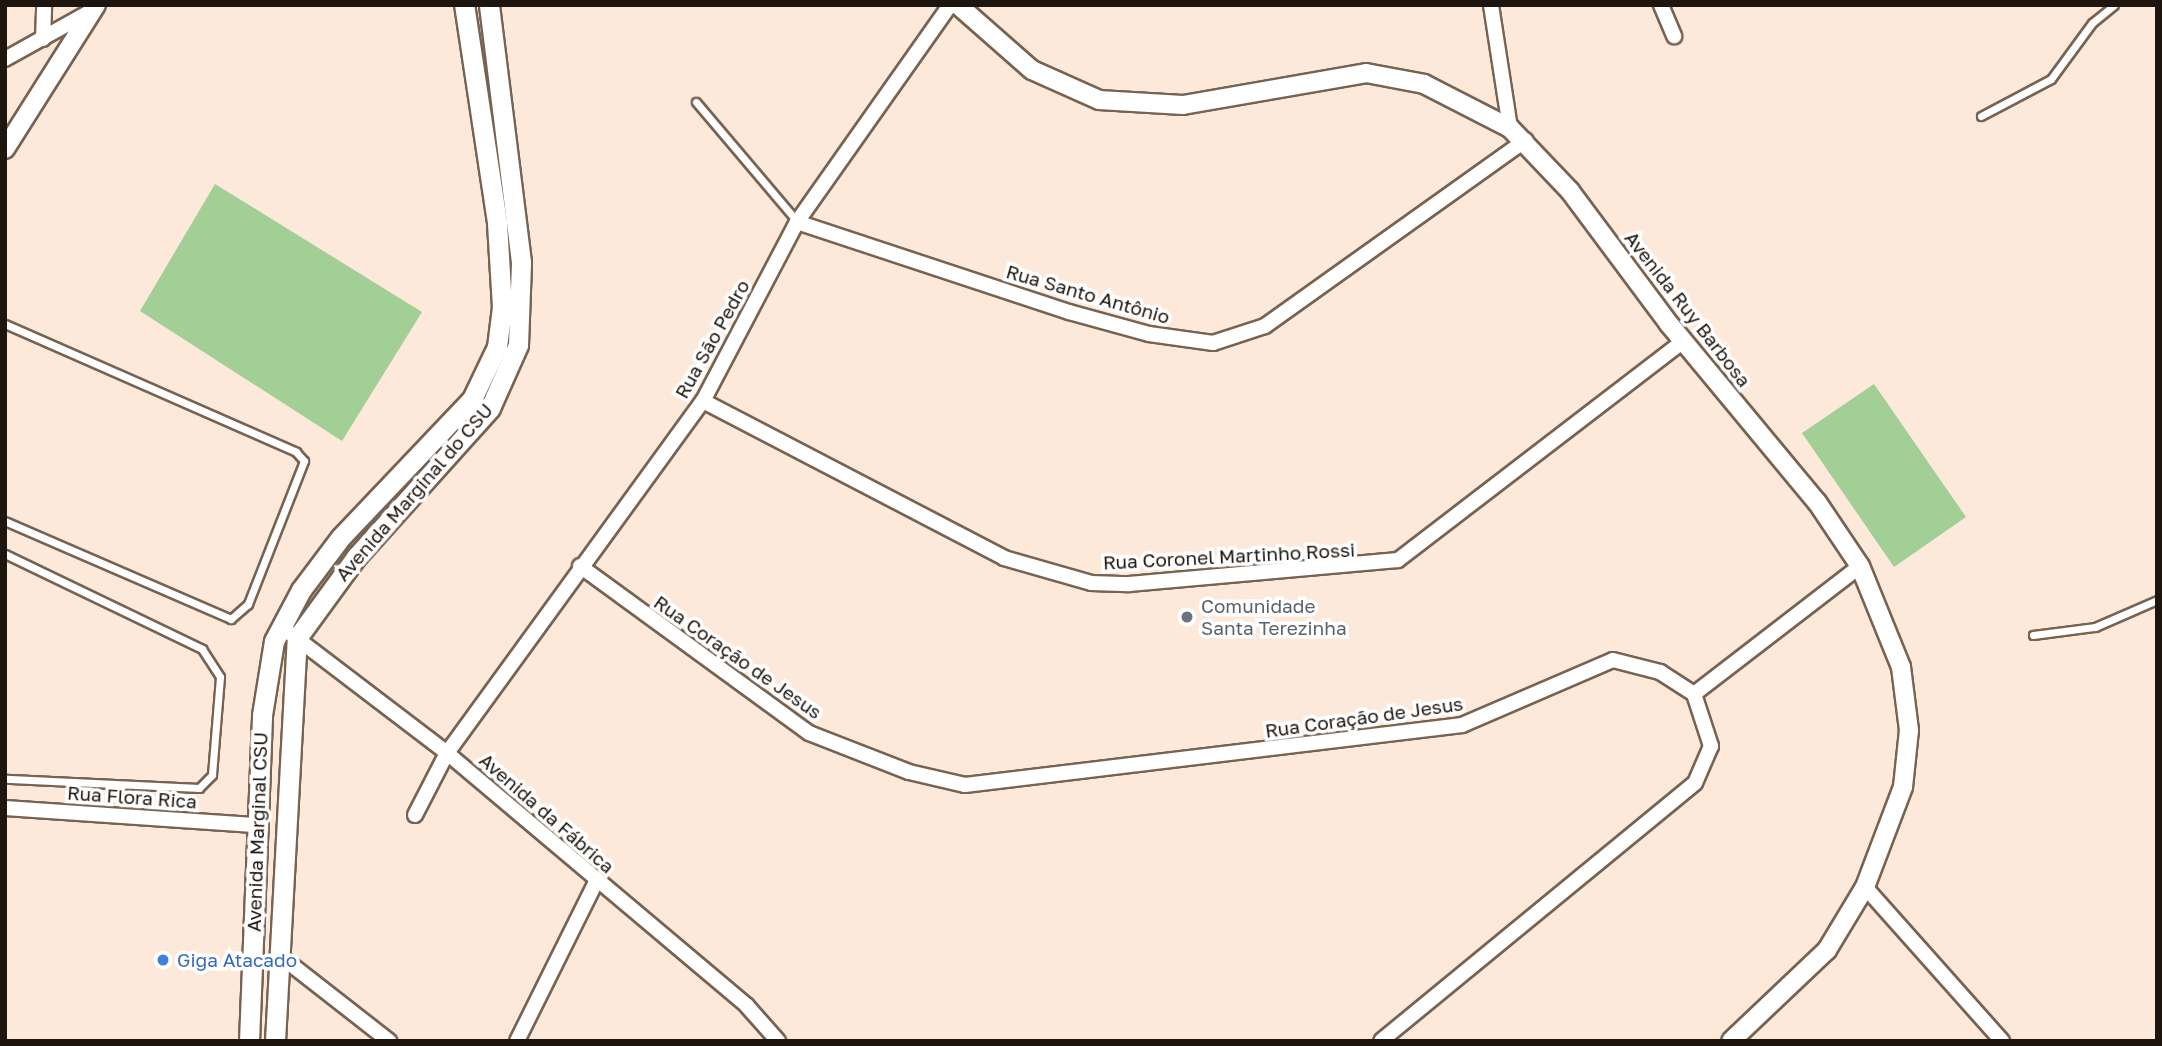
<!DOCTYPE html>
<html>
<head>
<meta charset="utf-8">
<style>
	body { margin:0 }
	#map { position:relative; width:2162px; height:1046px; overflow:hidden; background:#fce9d9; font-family:"Golos Text",sans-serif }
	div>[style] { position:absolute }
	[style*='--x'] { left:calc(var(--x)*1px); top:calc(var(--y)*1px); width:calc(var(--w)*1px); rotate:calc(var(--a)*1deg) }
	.green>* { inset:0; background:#a2cf96 }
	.roads { filter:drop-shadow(2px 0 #776352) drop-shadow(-2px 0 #776352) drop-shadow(0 2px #776352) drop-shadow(0 -2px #776352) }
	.service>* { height:7px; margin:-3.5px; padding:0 3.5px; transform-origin:3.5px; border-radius:3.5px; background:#fff }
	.minor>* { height:14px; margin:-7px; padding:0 7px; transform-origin:7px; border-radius:7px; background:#fff }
	.tertiary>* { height:18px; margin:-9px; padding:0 9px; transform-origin:9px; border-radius:9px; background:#fff }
	.secondary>* { height:19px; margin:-9.5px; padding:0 9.5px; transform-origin:9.5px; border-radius:9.5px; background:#fff }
	.dots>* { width:19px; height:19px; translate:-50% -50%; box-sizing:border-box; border:4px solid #fff; border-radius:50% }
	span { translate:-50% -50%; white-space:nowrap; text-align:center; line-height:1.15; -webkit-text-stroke:7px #fff; paint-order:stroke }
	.street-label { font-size:19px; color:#1d150e }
	.worship-label { font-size:19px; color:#5b616d }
	.left { translate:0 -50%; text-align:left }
	.shop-label { font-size:19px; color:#366cbe }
	.frame { position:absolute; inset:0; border:7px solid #1d150e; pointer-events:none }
</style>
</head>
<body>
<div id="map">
	<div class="green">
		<div style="clip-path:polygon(215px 184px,422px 312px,342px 441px,140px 311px)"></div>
		<div style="clip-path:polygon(1874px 384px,1966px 517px,1894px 567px,1802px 433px)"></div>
	</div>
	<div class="roads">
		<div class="service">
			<div style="--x:696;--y:102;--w:156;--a:49.7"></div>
			<div style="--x:1981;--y:116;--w:79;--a:-27.9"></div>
			<div style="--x:2051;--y:79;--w:69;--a:-53.8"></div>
			<div style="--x:2092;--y:23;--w:28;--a:-39"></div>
			<div style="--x:5;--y:324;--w:318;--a:23.7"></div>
			<div style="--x:296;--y:452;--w:12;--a:48"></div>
			<div style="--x:304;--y:461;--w:154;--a:111.4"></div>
			<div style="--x:248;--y:604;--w:23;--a:139"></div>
			<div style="--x:231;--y:619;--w:246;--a:-156.6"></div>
			<div style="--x:5;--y:554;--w:219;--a:25.7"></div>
			<div style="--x:202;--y:649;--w:33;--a:57"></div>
			<div style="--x:220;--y:677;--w:98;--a:94.7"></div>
			<div style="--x:212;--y:775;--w:18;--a:135"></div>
			<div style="--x:199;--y:788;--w:194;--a:-177.3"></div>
			<div style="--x:2033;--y:635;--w:63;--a:-7.4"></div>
			<div style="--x:2095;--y:627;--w:68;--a:-23.5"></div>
		</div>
		<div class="minor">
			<div style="--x:1491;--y:5;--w:124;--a:81.2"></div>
			<div style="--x:1661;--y:5;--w:34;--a:67"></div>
			<div style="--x:43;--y:39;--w:34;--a:-88"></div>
			<div style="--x:5;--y:59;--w:101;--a:-29.1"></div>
			<div style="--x:797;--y:222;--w:287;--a:18.3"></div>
			<div style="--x:1069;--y:312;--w:83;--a:15.4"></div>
			<div style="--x:1149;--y:334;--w:65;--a:8"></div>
			<div style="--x:1213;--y:343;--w:55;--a:-18.1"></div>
			<div style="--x:1265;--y:326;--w:320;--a:-35.5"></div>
			<div style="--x:703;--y:401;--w:339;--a:27.5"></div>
			<div style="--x:1004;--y:558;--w:91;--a:16"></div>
			<div style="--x:1091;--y:583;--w:38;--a:2"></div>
			<div style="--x:1129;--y:584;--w:270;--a:-5.1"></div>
			<div style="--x:1398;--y:560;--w:359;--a:-37.5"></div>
			<div style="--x:580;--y:566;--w:283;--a:36.1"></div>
			<div style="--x:809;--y:733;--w:107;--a:21.3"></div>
			<div style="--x:909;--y:772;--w:57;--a:13.1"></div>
			<div style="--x:965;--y:785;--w:501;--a:-6.88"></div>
			<div style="--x:1462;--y:725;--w:164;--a:-23.3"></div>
			<div style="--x:1613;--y:660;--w:49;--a:14.3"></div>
			<div style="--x:1660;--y:672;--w:40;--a:32.9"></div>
			<div style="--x:1694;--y:694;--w:55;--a:71.9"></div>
			<div style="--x:1711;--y:746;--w:40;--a:113.4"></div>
			<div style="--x:1695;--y:783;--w:406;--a:140.6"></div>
			<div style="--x:291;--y:634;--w:196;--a:37.3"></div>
			<div style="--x:447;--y:753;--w:392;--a:40.1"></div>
			<div style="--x:747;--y:1006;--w:47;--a:48.5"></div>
			<div style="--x:1694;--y:694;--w:210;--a:-37.6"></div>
			<div style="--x:5;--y:808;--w:253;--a:3.9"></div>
			<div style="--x:415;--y:815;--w:70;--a:-62.7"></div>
			<div style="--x:447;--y:753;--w:435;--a:-54"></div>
			<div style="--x:703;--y:401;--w:202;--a:-62.3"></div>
			<div style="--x:797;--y:222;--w:266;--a:-54.8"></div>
			<div style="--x:1865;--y:887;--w:206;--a:48.3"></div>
			<div style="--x:279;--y:955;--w:140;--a:38"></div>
			<div style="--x:517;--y:1041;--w:178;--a:-63.6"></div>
		</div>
		<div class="tertiary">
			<div style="--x:958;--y:5;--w:98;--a:41.3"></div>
			<div style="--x:1032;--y:70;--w:73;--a:24.1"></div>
			<div style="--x:1099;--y:100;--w:84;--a:3.4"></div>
			<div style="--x:1183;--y:105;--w:186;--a:-9.9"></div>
			<div style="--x:1366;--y:73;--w:59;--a:10.7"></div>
			<div style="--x:1424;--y:84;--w:97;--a:27.1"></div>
			<div style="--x:1510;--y:128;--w:87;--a:46.4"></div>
			<div style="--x:1570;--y:191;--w:166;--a:53.3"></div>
			<div style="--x:1669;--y:324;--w:231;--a:50.3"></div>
			<div style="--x:1817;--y:502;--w:77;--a:56.1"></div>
			<div style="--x:1860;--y:566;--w:109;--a:67.9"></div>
			<div style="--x:1901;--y:667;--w:64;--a:82.8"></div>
			<div style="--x:1909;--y:730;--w:57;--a:96"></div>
			<div style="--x:1903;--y:787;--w:107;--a:110.8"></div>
			<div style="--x:1865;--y:887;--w:74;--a:121.1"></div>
			<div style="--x:1827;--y:950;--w:132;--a:136.5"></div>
			<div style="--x:5;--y:149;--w:170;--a:-57.7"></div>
		</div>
		<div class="secondary">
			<div style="--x:249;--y:1041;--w:326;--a:-87.7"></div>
			<div style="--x:262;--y:715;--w:75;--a:-80.8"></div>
			<div style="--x:274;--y:641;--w:58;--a:-62.1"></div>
			<div style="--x:301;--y:590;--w:66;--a:-53"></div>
			<div style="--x:341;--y:537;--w:190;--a:-46.5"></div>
			<div style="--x:472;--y:399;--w:58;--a:-64.3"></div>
			<div style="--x:497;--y:347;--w:40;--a:-82.9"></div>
			<div style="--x:502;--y:307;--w:85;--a:-93.4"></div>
			<div style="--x:497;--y:222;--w:219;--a:-98.6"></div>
			<div style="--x:275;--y:1041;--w:404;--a:-86.9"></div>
			<div style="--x:297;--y:638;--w:100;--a:-53.9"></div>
			<div style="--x:356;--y:557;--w:200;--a:-48"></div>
			<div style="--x:490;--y:408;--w:69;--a:-66"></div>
			<div style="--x:518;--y:345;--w:83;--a:-87.9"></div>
			<div style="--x:521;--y:262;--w:259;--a:-97.1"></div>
		</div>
	</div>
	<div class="dots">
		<div style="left:1187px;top:617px;background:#6b7280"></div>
		<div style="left:163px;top:960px;background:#3f7fe0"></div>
	</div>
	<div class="street-label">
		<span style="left:1088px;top:294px;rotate:16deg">Rua Santo Antônio</span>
		<span style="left:1688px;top:309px;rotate:52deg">Avenida Ruy Barbosa</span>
		<span style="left:712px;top:339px;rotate:-61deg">Rua São Pedro</span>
		<span style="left:414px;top:492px;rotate:-49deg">Avenida Marginal do CSU</span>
		<span style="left:1229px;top:556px;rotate:-3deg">Rua Coronel Martinho Rossi</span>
		<span style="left:738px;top:657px;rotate:35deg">Rua Coração de Jesus</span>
		<span style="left:1364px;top:717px;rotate:-8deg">Rua Coração de Jesus</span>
		<span style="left:132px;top:797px;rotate:4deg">Rua Flora Rica</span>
		<span style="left:547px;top:813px;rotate:41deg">Avenida da Fábrica</span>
		<span style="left:257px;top:832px;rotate:-88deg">Avenida Marginal CSU</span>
	</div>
	<div class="worship-label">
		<span class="left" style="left:1201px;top:617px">Comunidade<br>Santa Terezinha</span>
	</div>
	<div class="shop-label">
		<span class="left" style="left:177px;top:960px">Giga Atacado</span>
	</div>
	<div class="frame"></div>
</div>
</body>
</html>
